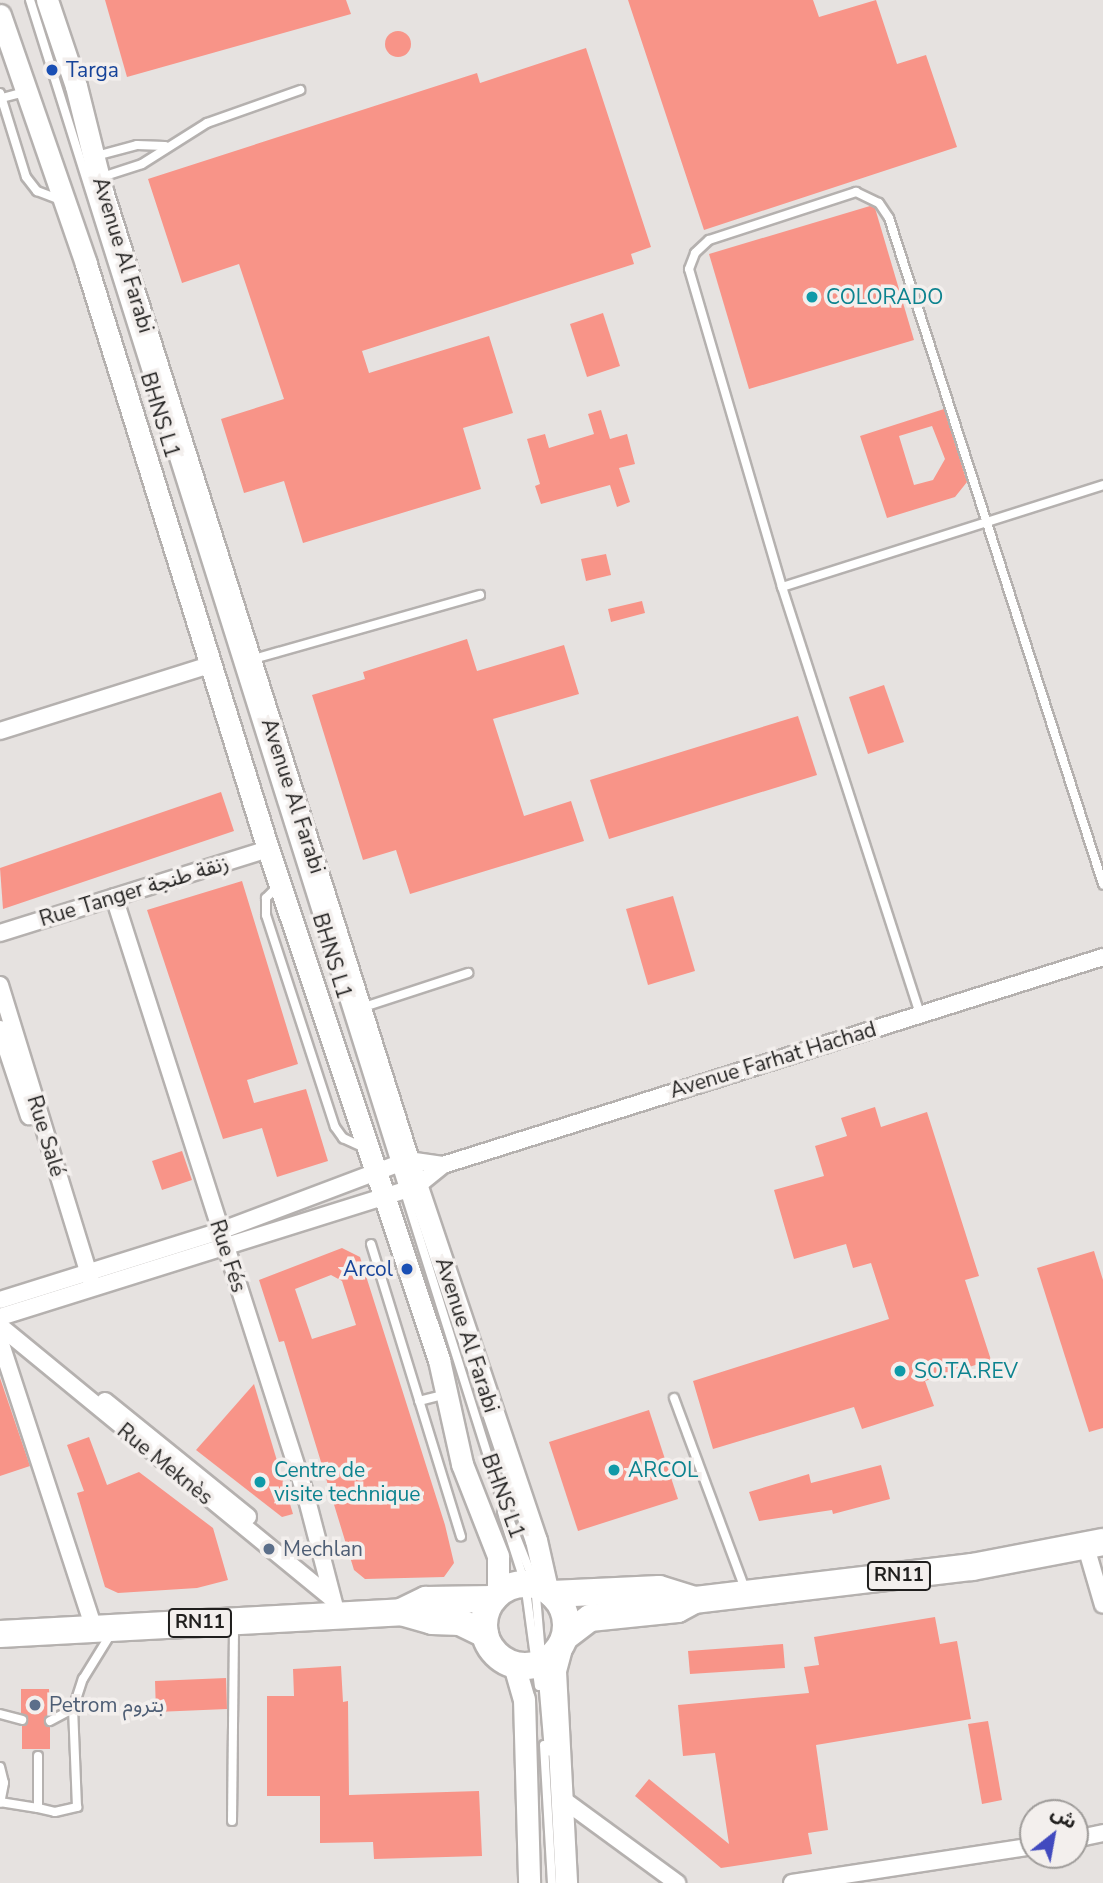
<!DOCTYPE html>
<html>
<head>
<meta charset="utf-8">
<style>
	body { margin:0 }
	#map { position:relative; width:1103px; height:1883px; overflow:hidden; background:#e6e2e0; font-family:"Nunito Sans","Noto Sans Arabic",sans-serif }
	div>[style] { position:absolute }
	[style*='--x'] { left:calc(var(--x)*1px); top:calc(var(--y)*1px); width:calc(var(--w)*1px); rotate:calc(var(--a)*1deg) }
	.building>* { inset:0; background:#f89488 }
	.round { border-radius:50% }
	.roads { filter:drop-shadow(2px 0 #b5b1af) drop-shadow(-2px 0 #b5b1af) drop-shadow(0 2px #b5b1af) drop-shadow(0 -2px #b5b1af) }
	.service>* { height:8px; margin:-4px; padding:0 4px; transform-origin:4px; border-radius:4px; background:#fff }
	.minor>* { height:16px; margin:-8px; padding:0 8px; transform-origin:8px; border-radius:8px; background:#fff }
	.tertiary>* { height:21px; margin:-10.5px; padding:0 10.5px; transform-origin:10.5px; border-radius:10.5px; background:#fff }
	.primary>* { height:26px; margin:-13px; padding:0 13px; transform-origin:13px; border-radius:13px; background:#fff }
	.primary>.ring { margin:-13px; padding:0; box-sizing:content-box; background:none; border:26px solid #fff; border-radius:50% }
	.dots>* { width:19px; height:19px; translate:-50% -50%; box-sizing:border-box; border:4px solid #f3efed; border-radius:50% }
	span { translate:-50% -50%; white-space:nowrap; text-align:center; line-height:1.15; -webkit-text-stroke:7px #f3efed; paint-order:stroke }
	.shield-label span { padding:2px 5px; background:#f3efed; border:2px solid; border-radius:5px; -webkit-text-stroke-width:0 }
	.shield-label { font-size:19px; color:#201f1e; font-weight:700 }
	.transit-label { font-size:21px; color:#164399 }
	.left { translate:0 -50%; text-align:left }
	.right { translate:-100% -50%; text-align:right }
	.street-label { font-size:21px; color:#201f1e }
	.culture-label { font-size:21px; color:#0d838f }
	.service-label { font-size:21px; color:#4e5e75 }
	.north { position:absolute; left:1019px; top:1799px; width:70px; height:70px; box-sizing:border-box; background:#f3efed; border:2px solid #9f9c9a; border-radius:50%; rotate:31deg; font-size:19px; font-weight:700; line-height:28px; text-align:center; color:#201f1e }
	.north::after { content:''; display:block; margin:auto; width:24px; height:32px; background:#414abf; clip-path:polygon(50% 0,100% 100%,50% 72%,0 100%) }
</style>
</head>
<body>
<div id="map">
	<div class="building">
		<div style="clip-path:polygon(105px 0,346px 0,351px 14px,127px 77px)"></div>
		<div style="clip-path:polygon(628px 0,813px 0,819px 17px,876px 0,897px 64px,926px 55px,957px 147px,704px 230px)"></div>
		<div class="round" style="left:385px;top:31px;width:26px;height:26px"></div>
		<div style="clip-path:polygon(586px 48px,651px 247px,631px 254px,634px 264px,362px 351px,369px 373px,489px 336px,513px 413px,463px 428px,481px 489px,303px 543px,284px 481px,244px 493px,221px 419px,284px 399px,239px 264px,182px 283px,148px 179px,477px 73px,480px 83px)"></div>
		<div style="clip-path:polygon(870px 206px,875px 208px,914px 340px,749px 389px,709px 254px)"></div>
		<div style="clip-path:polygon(603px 313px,620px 366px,587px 377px,570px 324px)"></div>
		<div style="clip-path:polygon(evenodd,944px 409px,967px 482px,955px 497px,887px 518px,860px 436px,944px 409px,932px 426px,945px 459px,933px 480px,914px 485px,899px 436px,932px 426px)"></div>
		<div style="clip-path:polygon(601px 410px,610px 439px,627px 434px,635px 464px,619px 468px,630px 502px,617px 507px,610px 485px,541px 504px,535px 486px,540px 484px,527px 439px,545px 434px,549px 448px,594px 434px,588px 414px)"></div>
		<div style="clip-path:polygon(606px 554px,611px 575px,586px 581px,581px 559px)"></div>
		<div style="clip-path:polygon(642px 601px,645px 613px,611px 622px,608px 609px)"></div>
		<div style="clip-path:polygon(467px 639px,477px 671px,564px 645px,579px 694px,493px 719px,524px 816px,571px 801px,584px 841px,410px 894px,396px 850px,363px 860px,312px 695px,365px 679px,363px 672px)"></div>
		<div style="clip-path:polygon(884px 685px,904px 742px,868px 754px,849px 697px)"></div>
		<div style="clip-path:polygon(798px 716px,817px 775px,609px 839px,590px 780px)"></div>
		<div style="clip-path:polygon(221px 792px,234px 831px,3px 909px,0 868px)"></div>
		<div style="clip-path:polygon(242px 881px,298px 1064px,247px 1080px,254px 1103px,306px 1089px,328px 1161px,277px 1177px,262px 1128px,223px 1139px,147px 910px)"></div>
		<div style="clip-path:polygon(673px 896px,695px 971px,648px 985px,626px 909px)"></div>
		<div style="clip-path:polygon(875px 1107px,881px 1127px,927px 1112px,979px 1276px,965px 1280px,991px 1360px,925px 1381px,934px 1406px,862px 1429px,854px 1407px,713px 1449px,693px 1381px,889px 1319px,871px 1263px,853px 1268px,846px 1244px,794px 1259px,774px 1190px,824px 1176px,815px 1146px,847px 1136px,841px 1118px)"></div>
		<div style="clip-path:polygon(182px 1151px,192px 1180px,162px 1190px,152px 1161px)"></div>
		<div style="clip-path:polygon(evenodd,342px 1248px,360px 1257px,445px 1525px,454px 1563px,444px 1577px,365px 1579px,354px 1570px,284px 1341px,279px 1342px,259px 1280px,342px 1248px,331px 1275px,342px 1281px,356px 1325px,312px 1339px,295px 1289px,331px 1275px)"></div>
		<div style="clip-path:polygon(1094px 1251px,1103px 1280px,1103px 1428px,1089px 1432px,1037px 1268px)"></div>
		<div style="clip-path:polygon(0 1378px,30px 1466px,0 1476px)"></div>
		<div style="clip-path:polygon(254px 1384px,293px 1514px,282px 1517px,196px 1450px)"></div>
		<div style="clip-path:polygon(649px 1410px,678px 1499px,578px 1531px,549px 1442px)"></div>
		<div style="clip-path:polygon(89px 1437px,107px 1485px,139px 1472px,213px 1528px,228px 1580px,197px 1588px,118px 1593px,105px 1587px,77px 1493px,84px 1491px,67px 1445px)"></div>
		<div style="clip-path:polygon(881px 1465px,890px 1499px,833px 1514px,832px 1510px,759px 1521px,749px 1492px,809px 1474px,811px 1483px)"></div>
		<div style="clip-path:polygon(935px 1617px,940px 1644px,957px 1641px,971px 1719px,816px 1745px,828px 1830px,808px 1833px,812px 1854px,721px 1868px,635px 1796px,649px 1779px,729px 1844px,715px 1753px,683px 1756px,678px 1705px,809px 1693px,804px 1667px,819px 1665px,814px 1637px)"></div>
		<div style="clip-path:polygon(783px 1644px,785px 1668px,690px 1674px,688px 1651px)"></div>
		<div style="clip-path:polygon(341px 1666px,343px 1702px,348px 1701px,349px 1795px,479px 1791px,482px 1856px,374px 1859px,373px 1842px,320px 1843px,320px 1796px,267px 1796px,267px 1696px,294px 1696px,293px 1669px)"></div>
		<div style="clip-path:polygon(226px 1678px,227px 1709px,156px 1712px,155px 1681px)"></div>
		<div style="clip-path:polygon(21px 1689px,49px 1689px,50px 1714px,44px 1721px,50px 1727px,50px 1749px,22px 1749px,22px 1726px,28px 1719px,21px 1713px)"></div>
		<div style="clip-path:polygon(988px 1721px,1002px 1800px,982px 1804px,968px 1724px)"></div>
	</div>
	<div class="roads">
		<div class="service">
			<div style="--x:30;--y:0;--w:1577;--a:72.54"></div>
			<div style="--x:503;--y:1504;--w:86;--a:68.2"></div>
			<div style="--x:535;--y:1584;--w:168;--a:85.2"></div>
			<div style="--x:0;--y:93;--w:88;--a:72.8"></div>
			<div style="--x:26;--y:177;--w:18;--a:52"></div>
			<div style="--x:37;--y:191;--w:28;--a:21"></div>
			<div style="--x:2;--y:98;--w:24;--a:-15"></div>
			<div style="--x:96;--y:156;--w:42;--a:-15"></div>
			<div style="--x:137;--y:145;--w:28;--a:2"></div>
			<div style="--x:99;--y:178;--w:45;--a:-18"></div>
			<div style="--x:142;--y:164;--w:77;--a:-32.2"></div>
			<div style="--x:207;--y:123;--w:99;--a:-19.5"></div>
			<div style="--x:782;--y:587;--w:337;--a:-17.6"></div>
			<div style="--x:250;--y:660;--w:239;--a:-15.8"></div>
			<div style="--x:278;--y:886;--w:17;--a:135"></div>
			<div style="--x:266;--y:898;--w:17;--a:90"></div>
			<div style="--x:266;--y:915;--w:223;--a:72"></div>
			<div style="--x:335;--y:1127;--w:14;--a:54"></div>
			<div style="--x:343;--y:1138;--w:23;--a:25"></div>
			<div style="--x:361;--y:1008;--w:113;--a:-18.1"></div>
			<div style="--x:920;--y:1014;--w:449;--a:-107.9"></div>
			<div style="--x:782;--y:587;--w:331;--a:-106.3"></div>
			<div style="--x:689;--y:269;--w:17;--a:-69"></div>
			<div style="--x:695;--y:253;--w:19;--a:-43"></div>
			<div style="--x:709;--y:240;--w:155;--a:-18.1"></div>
			<div style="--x:856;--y:192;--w:25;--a:26"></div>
			<div style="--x:879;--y:203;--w:18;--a:56"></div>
			<div style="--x:889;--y:218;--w:700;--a:72.19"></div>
			<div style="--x:371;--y:1244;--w:306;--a:72.9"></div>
			<div style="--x:674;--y:1398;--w:204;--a:69.6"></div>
			<div style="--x:419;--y:1401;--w:25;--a:-14"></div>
			<div style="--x:502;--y:1512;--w:75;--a:72.1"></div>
			<div style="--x:525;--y:1583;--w:104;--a:82.3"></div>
			<div style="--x:0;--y:1714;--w:23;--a:15"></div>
			<div style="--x:50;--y:1721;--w:26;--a:-28"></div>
			<div style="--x:73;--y:1709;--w:32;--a:-72"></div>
			<div style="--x:83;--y:1679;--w:55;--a:-58.3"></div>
			<div style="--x:544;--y:1745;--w:138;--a:86.7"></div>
			<div style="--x:0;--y:1767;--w:16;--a:76"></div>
			<div style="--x:4;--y:1783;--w:20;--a:101"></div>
			<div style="--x:0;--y:1802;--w:38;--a:9"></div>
			<div style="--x:38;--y:1808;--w:52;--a:-90"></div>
			<div style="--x:38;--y:1808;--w:17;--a:13"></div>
			<div style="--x:55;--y:1812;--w:23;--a:-13"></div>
			<div style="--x:77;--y:1807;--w:98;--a:-92.3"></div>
			<div style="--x:232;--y:1821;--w:196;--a:-89.4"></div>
		</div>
		<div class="minor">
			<div style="--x:0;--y:731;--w:223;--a:-17.5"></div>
			<div style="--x:114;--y:897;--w:629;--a:72.23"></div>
			<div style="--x:306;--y:1496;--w:123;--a:75.4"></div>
			<div style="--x:0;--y:933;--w:281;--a:-17.4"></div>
			<div style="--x:0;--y:985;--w:310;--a:72.9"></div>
			<div style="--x:0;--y:1029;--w:92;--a:71.6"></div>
			<div style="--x:0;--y:1300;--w:231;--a:-17.4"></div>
			<div style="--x:220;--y:1231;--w:201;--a:-20.7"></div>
			<div style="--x:408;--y:1160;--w:35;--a:8"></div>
			<div style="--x:0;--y:1317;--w:437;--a:-17.4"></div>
			<div style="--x:417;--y:1186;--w:33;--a:-39"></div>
			<div style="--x:443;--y:1165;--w:692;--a:-17.49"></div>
			<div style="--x:0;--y:1326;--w:430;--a:39.4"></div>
			<div style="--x:0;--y:1341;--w:302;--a:71.9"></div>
			<div style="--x:105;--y:1401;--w:184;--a:39"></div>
			<div style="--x:1086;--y:1547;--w:60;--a:73.7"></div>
			<div style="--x:561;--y:1798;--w:144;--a:36.2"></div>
			<div style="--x:1075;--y:1839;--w:29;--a:-12"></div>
			<div style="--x:792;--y:1883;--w:244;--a:-8.7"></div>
		</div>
		<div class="tertiary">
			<div style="--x:47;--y:0;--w:91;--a:71.4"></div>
			<div style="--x:76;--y:86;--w:111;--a:76"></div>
			<div style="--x:103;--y:194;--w:1013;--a:72.48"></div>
			<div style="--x:408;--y:1160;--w:401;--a:71.4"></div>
			<div style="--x:536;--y:1540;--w:50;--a:77.3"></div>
			<div style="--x:0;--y:15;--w:263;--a:70.9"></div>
			<div style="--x:86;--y:264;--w:613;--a:72.72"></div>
			<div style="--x:268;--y:849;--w:539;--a:71.5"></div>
			<div style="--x:439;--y:1360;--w:107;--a:77.5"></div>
			<div style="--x:462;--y:1464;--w:99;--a:68.6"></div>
			<div style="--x:498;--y:1556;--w:37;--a:90"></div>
			<div style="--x:561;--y:1648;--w:24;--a:105"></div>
			<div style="--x:555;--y:1671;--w:212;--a:87"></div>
			<div style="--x:514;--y:1665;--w:35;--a:74"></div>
			<div style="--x:524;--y:1699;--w:184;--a:88.4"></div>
		</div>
		<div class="primary">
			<div class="ring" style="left:484px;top:1584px;width:56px;height:56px"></div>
			<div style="--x:552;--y:1594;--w:107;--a:-2.7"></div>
			<div style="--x:659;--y:1589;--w:37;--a:17"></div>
			<div style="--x:401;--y:1612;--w:28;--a:-26"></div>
			<div style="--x:426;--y:1600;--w:67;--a:-0.9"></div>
			<div style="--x:0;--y:1634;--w:402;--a:-3.1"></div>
			<div style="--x:401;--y:1612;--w:32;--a:16"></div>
			<div style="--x:432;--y:1621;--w:28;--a:2"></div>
			<div style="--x:460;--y:1622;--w:28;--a:26"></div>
			<div style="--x:566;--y:1636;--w:30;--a:-37"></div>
			<div style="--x:590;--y:1618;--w:88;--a:-5.8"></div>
			<div style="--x:678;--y:1609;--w:18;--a:-29"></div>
			<div style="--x:694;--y:1600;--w:280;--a:-6.8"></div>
			<div style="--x:972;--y:1567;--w:133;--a:-10.8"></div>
		</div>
	</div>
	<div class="dots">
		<div style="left:52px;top:70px;background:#1a4fb4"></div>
		<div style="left:812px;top:297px;background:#0f9aa8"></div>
		<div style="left:407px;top:1269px;background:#1a4fb4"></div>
		<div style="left:900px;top:1371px;background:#0f9aa8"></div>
		<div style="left:614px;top:1470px;background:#0f9aa8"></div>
		<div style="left:260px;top:1482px;background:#0f9aa8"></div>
		<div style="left:269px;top:1549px;background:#5c6f8a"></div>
		<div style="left:35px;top:1705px;background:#5c6f8a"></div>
	</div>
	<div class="shield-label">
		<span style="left:899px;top:1576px">RN11</span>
		<span style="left:200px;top:1623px">RN11</span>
	</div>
	<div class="transit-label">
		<span class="left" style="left:66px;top:70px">Targa</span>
		<span class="right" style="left:393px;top:1269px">Arcol</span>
	</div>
	<div class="street-label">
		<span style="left:123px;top:255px;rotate:73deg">Avenue Al Farabi</span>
		<span style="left:160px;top:415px;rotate:73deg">BHNS L1</span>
		<span style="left:293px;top:796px;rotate:72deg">Avenue Al Farabi</span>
		<span style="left:134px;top:891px;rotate:-17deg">Rue Tanger زنقة طنجة</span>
		<span style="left:332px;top:956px;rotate:73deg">BHNS L1</span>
		<span style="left:773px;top:1060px;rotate:-17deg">Avenue Farhat Hachad</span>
		<span style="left:46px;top:1136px;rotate:73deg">Rue Salé</span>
		<span style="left:228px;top:1256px;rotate:72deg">Rue Fés</span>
		<span style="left:467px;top:1335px;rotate:72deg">Avenue Al Farabi</span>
		<span style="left:165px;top:1464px;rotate:39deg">Rue Meknès</span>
		<span style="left:503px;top:1496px;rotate:70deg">BHNS L1</span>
	</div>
	<div class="culture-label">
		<span class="left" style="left:826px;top:297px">COLORADO</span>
		<span class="left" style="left:914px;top:1371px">SO.TA.REV</span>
		<span class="left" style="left:274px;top:1482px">Centre de<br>visite technique</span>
		<span class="left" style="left:628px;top:1470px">ARCOL</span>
	</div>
	<div class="service-label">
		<span class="left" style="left:283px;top:1549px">Mechlan</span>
		<span class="left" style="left:49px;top:1705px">Petrom بتروم</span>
	</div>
	<div class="north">ش</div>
</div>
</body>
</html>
